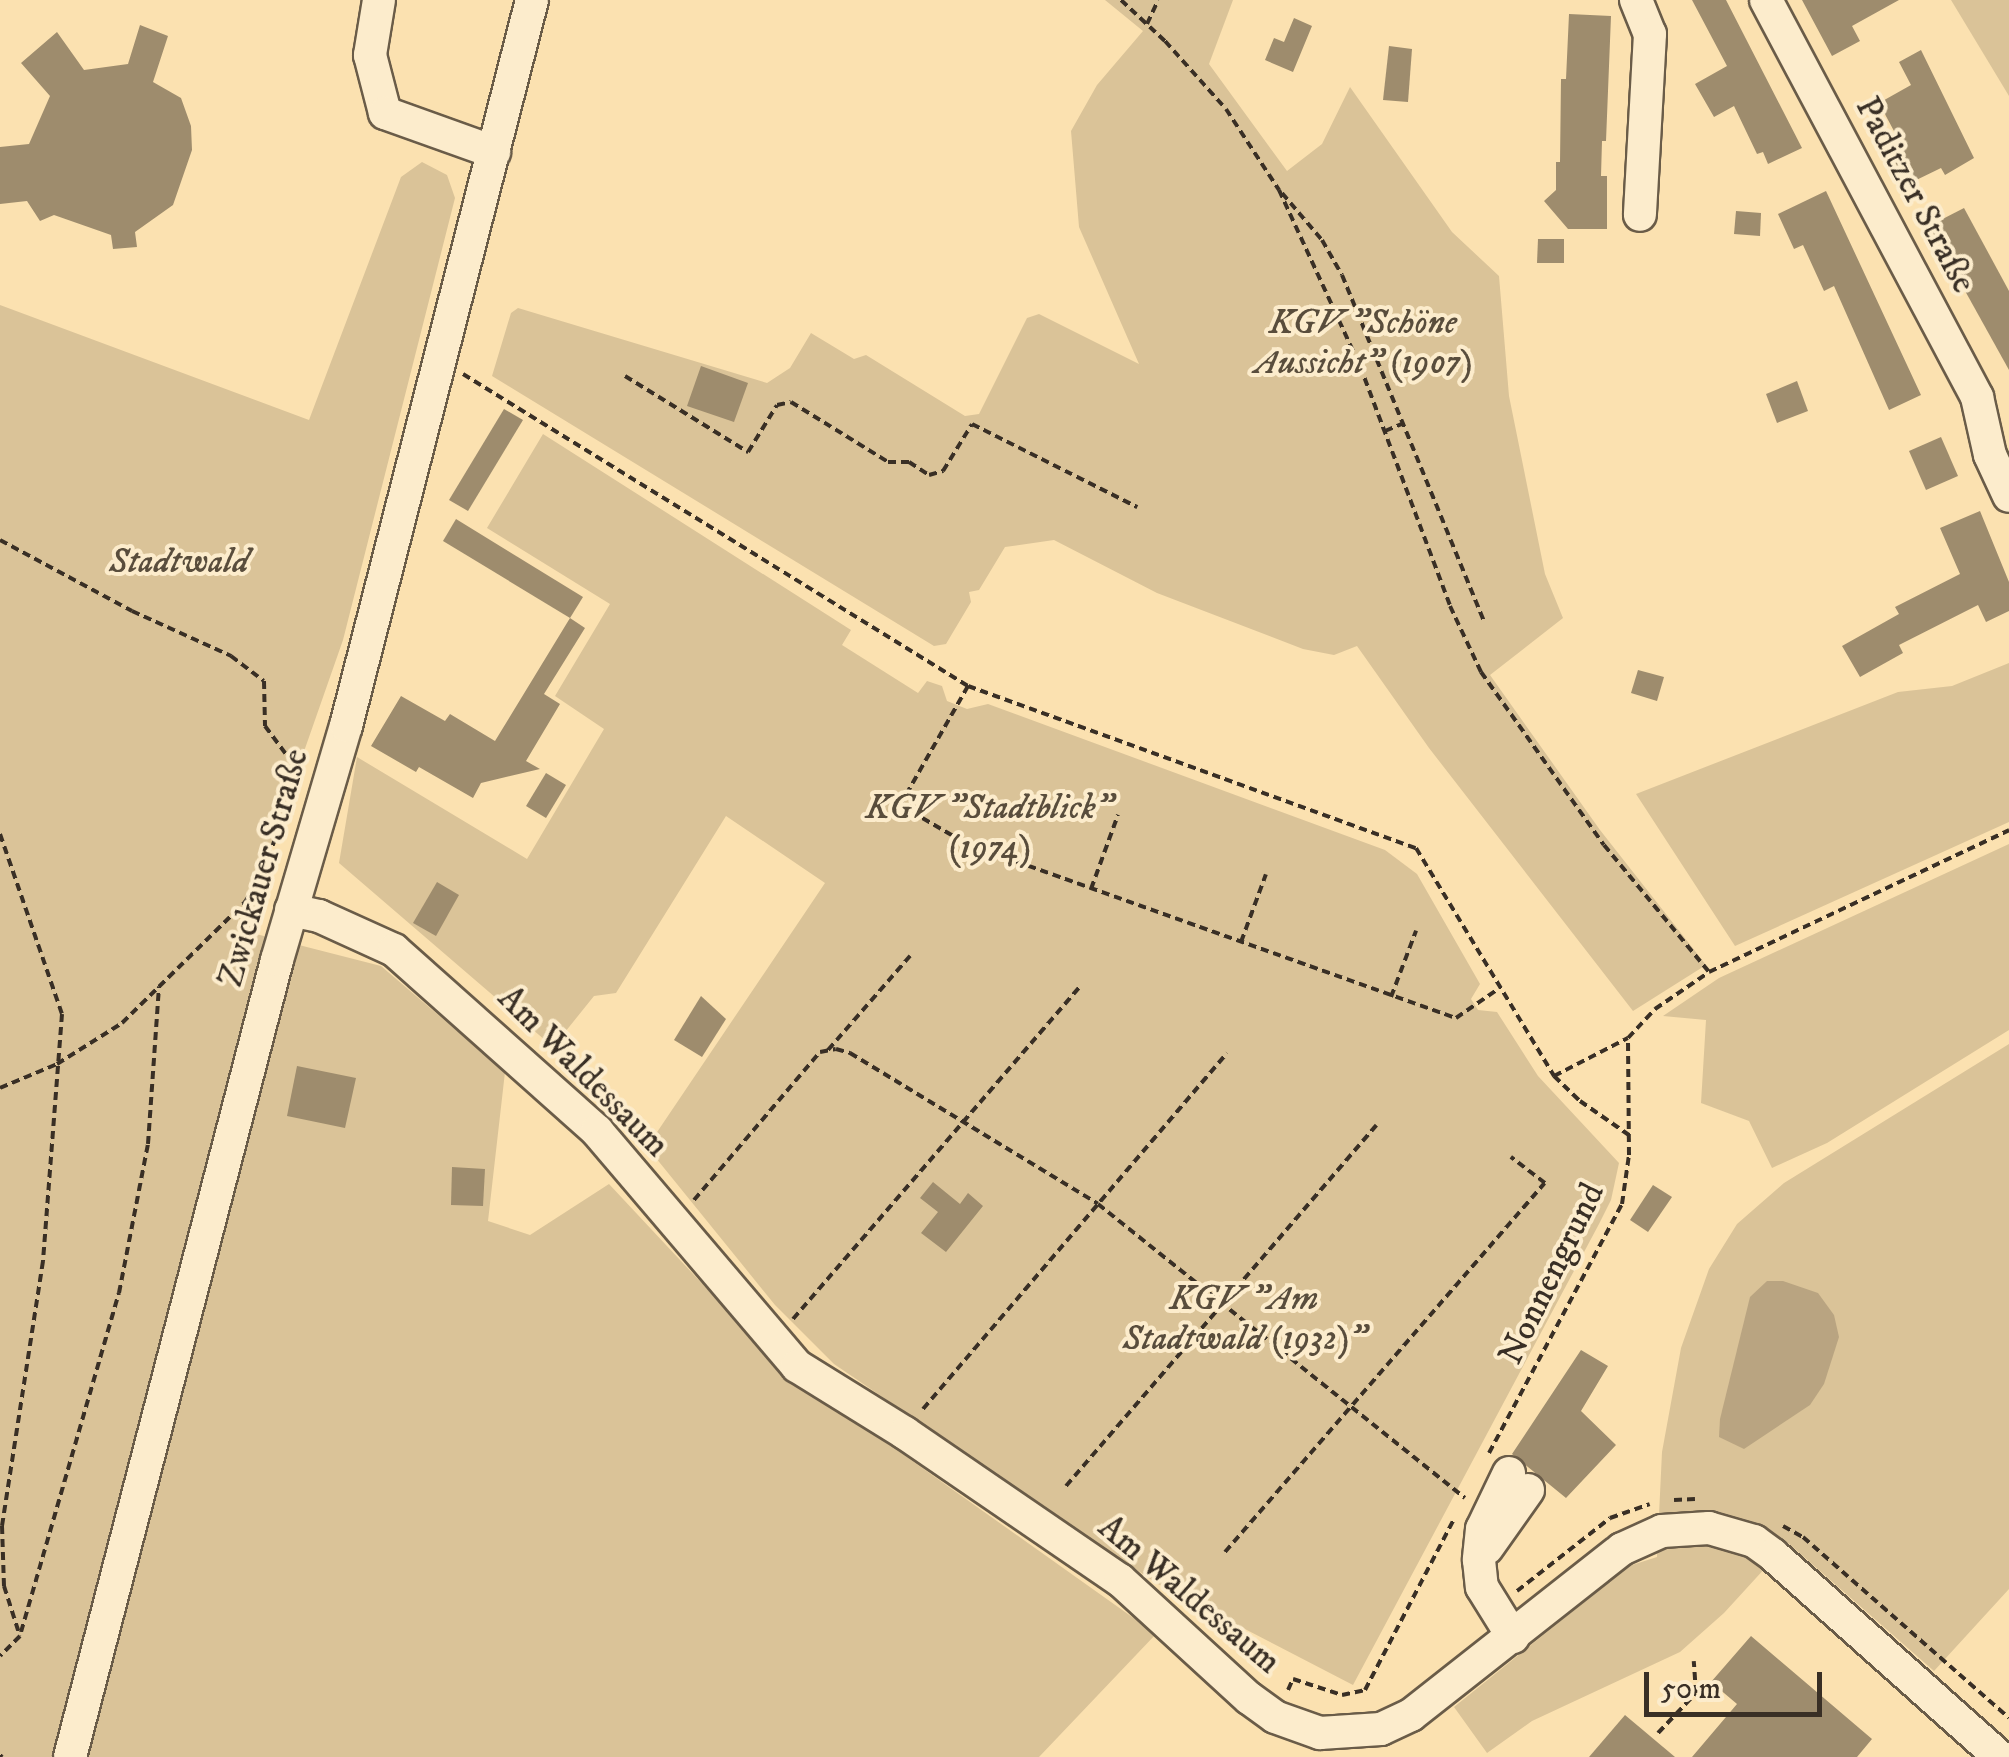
<!DOCTYPE html>
<html>
<head>
<meta charset="utf-8">
<style>
	body { margin:0 }
	#map { position:relative; width:2009px; height:1757px; overflow:hidden; background:#fbe1b0; font-family:"IM FELL DW Pica",serif }
	div>[style] { position:absolute }
	[style*='--x'] { left:calc(var(--x)*1px); top:calc(var(--y)*1px); width:calc(var(--w)*1px); rotate:calc(var(--a)*1deg) }
	.green>* { inset:0; background:#dac398 }
	.water>* { inset:0; background:#b9a481 }
	.building>* { inset:0; background:#9e8c6d }
	.path>* { height:4px; margin-top:-2px; transform-origin:0; background:repeating-linear-gradient(90deg,#392f25 0 8px,transparent 0 13px) }
	.roads { filter:drop-shadow(2px 0 #6a5c48) drop-shadow(-2px 0 #6a5c48) drop-shadow(0 2px #6a5c48) drop-shadow(0 -2px #6a5c48) }
	.minor>* { height:32px; margin:-16px; padding:0 16px; transform-origin:16px; border-radius:16px; background:#fceccc }
	span { translate:-50% -50%; white-space:nowrap; text-align:center; line-height:1.15; -webkit-text-stroke:8px #fceccc; paint-order:stroke }
	.street-label { font-size:35px; color:#392f25 }
	.park-label { font-size:35px; color:#594d3c; font-style:italic }
	.scale { position:absolute; left:1644px; top:1672px; width:178px; height:45px; box-sizing:border-box; border:5px solid #392f25; border-top:0; padding-left:12px; font-size:30px; line-height:35px; white-space:nowrap; color:#392f25; -webkit-text-stroke:8px #fceccc; paint-order:stroke }
</style>
</head>
<body>
<div id="map">
	<div class="green">
		<div style="clip-path:polygon(1105px 0,1233px 0,1209px 64px,1287px 171px,1322px 144px,1350px 87px,1452px 232px,1499px 276px,1509px 396px,1545px 574px,1563px 618px,1490px 675px,1600px 830px,1706px 965px,1633px 1011px,1429px 748px,1357px 646px,1334px 655px,1303px 649px,1157px 593px,1054px 540px,1005px 547px,979px 590px,969px 592px,971px 602px,946px 644px,934px 646px,492px 376px,511px 313px,518px 308px,767px 383px,790px 368px,811px 333px,854px 359px,866px 355px,965px 416px,979px 414px,1027px 318px,1039px 314px,1139px 364px,1079px 227px,1071px 131px,1097px 85px,1143px 31px)"></div>
		<div style="clip-path:polygon(1951px 0,2009px 0,2009px 96px)"></div>
		<div style="clip-path:polygon(422px 162px,447px 175px,455px 198px,343px 640px,273px 840px,252px 933px,381px 966px,505px 1072px,488px 1221px,530px 1235px,609px 1184px,780px 1367px,1156px 1634px,1039px 1757px,0 1757px,0 305px,309px 420px,401px 177px)"></div>
		<div style="clip-path:polygon(543px 434px,851px 630px,842px 645px,918px 693px,927px 681px,942px 686px,947px 701px,967px 709px,988px 704px,1385px 850px,1417px 874px,1480px 984px,1471px 999px,1478px 1010px,1497px 1012px,1538px 1076px,1619px 1163px,1611px 1200px,1599px 1224px,1353px 1685px,1156px 1583px,834px 1364px,775px 1305px,647px 1147px,825px 883px,726px 816px,616px 993px,594px 996px,553px 1047px,339px 863px,357px 757px,527px 859px,604px 729px,555px 696px,610px 604px,487px 528px)"></div>
		<div style="clip-path:polygon(2009px 663px,2009px 822px,1735px 946px,1636px 794px,1898px 692px,1952px 686px)"></div>
		<div style="clip-path:polygon(2009px 844px,2009px 1030px,1827px 1143px,1772px 1168px,1749px 1121px,1701px 1103px,1706px 1020px,1663px 1016px,1719px 978px)"></div>
		<div style="clip-path:polygon(2009px 1044px,2009px 1589px,1934px 1671px,1788px 1543px,1724px 1613px,1680px 1652px,1532px 1721px,1487px 1753px,1454px 1707px,1629px 1566px,1657px 1557px,1662px 1452px,1681px 1348px,1709px 1269px,1737px 1224px,1784px 1183px)"></div>
	</div>
	<div class="water">
		<div style="clip-path:polygon(1767px 1281px,1783px 1281px,1818px 1293px,1834px 1315px,1839px 1337px,1824px 1384px,1810px 1405px,1744px 1449px,1719px 1437px,1720px 1419px,1750px 1297px)"></div>
	</div>
	<div class="building">
		<div style="clip-path:polygon(1692px 0,1726px 0,1802px 148px,1768px 164px,1763px 152px,1757px 154px,1734px 106px,1714px 117px,1695px 84px,1727px 66px)"></div>
		<div style="clip-path:polygon(1802px 0,1899px 0,1852px 26px,1860px 41px,1832px 56px)"></div>
		<div style="clip-path:polygon(1569px 14px,1611px 16px,1606px 141px,1602px 141px,1601px 176px,1607px 176px,1607px 229px,1568px 229px,1544px 201px,1556px 190px,1556px 162px,1560px 162px,1561px 79px,1566px 79px)"></div>
		<div style="clip-path:polygon(1294px 18px,1312px 26px,1293px 72px,1265px 60px,1274px 38px,1284px 42px)"></div>
		<div style="clip-path:polygon(140px 25px,168px 36px,153px 82px,181px 98px,191px 126px,192px 150px,173px 205px,135px 232px,137px 247px,113px 249px,111px 235px,54px 215px,40px 221px,27px 201px,0 204px,0 147px,29px 144px,50px 96px,21px 63px,57px 32px,84px 70px,128px 64px)"></div>
		<div style="clip-path:polygon(1389px 46px,1412px 49px,1408px 102px,1383px 100px)"></div>
		<div style="clip-path:polygon(1921px 50px,1974px 158px,1945px 175px,1941px 168px,1906px 185px,1890px 152px,1902px 146px,1879px 103px,1911px 85px,1899px 62px)"></div>
		<div style="clip-path:polygon(1826px 191px,1921px 395px,1889px 410px,1834px 286px,1824px 291px,1803px 245px,1794px 249px,1778px 214px)"></div>
		<div style="clip-path:polygon(1964px 208px,2009px 291px,2009px 370px,1929px 226px)"></div>
		<div style="clip-path:polygon(1736px 211px,1761px 213px,1760px 236px,1734px 234px)"></div>
		<div style="clip-path:polygon(1538px 239px,1564px 239px,1564px 263px,1537px 263px)"></div>
		<div style="clip-path:polygon(701px 366px,748px 383px,734px 422px,687px 406px)"></div>
		<div style="clip-path:polygon(1797px 381px,1808px 411px,1777px 423px,1766px 394px)"></div>
		<div style="clip-path:polygon(504px 409px,523px 420px,468px 511px,449px 500px)"></div>
		<div style="clip-path:polygon(1941px 437px,1958px 476px,1926px 490px,1909px 451px)"></div>
		<div style="clip-path:polygon(1980px 511px,2009px 582px,2009px 611px,1986px 622px,1978px 605px,1899px 645px,1903px 653px,1860px 677px,1842px 646px,1899px 614px,1895px 607px,1960px 574px,1940px 528px)"></div>
		<div style="clip-path:polygon(456px 519px,583px 597px,570px 618px,443px 541px)"></div>
		<div style="clip-path:polygon(570px 618px,585px 628px,544px 694px,560px 704px,526px 761px,540px 769px,481px 783px,473px 798px,419px 767px,416px 772px,371px 746px,401px 696px,445px 721px,450px 714px,495px 741px)"></div>
		<div style="clip-path:polygon(1638px 670px,1664px 677px,1657px 701px,1631px 693px)"></div>
		<div style="clip-path:polygon(546px 773px,566px 785px,546px 818px,526px 806px)"></div>
		<div style="clip-path:polygon(437px 882px,459px 895px,436px 936px,413px 923px)"></div>
		<div style="clip-path:polygon(701px 996px,726px 1019px,702px 1057px,674px 1040px)"></div>
		<div style="clip-path:polygon(297px 1066px,356px 1078px,345px 1128px,287px 1116px)"></div>
		<div style="clip-path:polygon(452px 1167px,485px 1169px,483px 1206px,451px 1205px)"></div>
		<div style="clip-path:polygon(933px 1182px,960px 1204px,968px 1193px,983px 1206px,946px 1252px,921px 1233px,938px 1212px,920px 1198px)"></div>
		<div style="clip-path:polygon(1653px 1185px,1672px 1197px,1648px 1232px,1630px 1220px)"></div>
		<div style="clip-path:polygon(1581px 1350px,1608px 1366px,1581px 1411px,1616px 1445px,1566px 1498px,1512px 1454px)"></div>
		<div style="clip-path:polygon(1751px 1636px,1872px 1739px,1857px 1757px,1692px 1757px,1737px 1704px,1711px 1682px)"></div>
		<div style="clip-path:polygon(1625px 1715px,1675px 1757px,1589px 1757px)"></div>
	</div>
	<div class="path">
		<div style="--x:1121;--y:0;--w:60;--a:43"></div>
		<div style="--x:1165;--y:41;--w:91;--a:48.1"></div>
		<div style="--x:1226;--y:109;--w:97;--a:56.8"></div>
		<div style="--x:1279;--y:190;--w:194;--a:65.3"></div>
		<div style="--x:1360;--y:366;--w:256;--a:69.4"></div>
		<div style="--x:1450;--y:606;--w:73;--a:64.8"></div>
		<div style="--x:1481;--y:672;--w:212;--a:54.6"></div>
		<div style="--x:1604;--y:845;--w:165;--a:50.4"></div>
		<div style="--x:1147;--y:24;--w:26;--a:-65"></div>
		<div style="--x:1282;--y:193;--w:62;--a:49.6"></div>
		<div style="--x:1322;--y:240;--w:40;--a:60.3"></div>
		<div style="--x:1342;--y:275;--w:375;--a:67.7"></div>
		<div style="--x:463;--y:374;--w:594;--a:31.71"></div>
		<div style="--x:968;--y:686;--w:476;--a:19.9"></div>
		<div style="--x:1416;--y:848;--w:267;--a:58.8"></div>
		<div style="--x:1554;--y:1076;--w:83;--a:-27.2"></div>
		<div style="--x:625;--y:376;--w:145;--a:31.7"></div>
		<div style="--x:748;--y:452;--w:55;--a:-58.3"></div>
		<div style="--x:777;--y:405;--w:14;--a:-12"></div>
		<div style="--x:791;--y:402;--w:114;--a:31.7"></div>
		<div style="--x:888;--y:462;--w:21;--a:0"></div>
		<div style="--x:909;--y:462;--w:24;--a:33"></div>
		<div style="--x:929;--y:475;--w:15;--a:-16"></div>
		<div style="--x:943;--y:471;--w:55;--a:-58.3"></div>
		<div style="--x:972;--y:424;--w:185;--a:26.7"></div>
		<div style="--x:1385;--y:431;--w:21;--a:-23"></div>
		<div style="--x:0;--y:540;--w:150;--a:28.3"></div>
		<div style="--x:132;--y:611;--w:109;--a:24.4"></div>
		<div style="--x:231;--y:656;--w:41;--a:37.1"></div>
		<div style="--x:264;--y:681;--w:45;--a:88.7"></div>
		<div style="--x:265;--y:726;--w:64;--a:53.3"></div>
		<div style="--x:968;--y:686;--w:137;--a:119.7"></div>
		<div style="--x:900;--y:805;--w:78;--a:30.2"></div>
		<div style="--x:967;--y:844;--w:519;--a:19.59"></div>
		<div style="--x:1456;--y:1018;--w:51;--a:-34.6"></div>
		<div style="--x:0;--y:834;--w:190;--a:71"></div>
		<div style="--x:62;--y:1014;--w:248;--a:94.4"></div>
		<div style="--x:43;--y:1261;--w:268;--a:98.8"></div>
		<div style="--x:2;--y:1526;--w:60;--a:88.1"></div>
		<div style="--x:4;--y:1586;--w:52;--a:72.3"></div>
		<div style="--x:20;--y:1636;--w:28;--a:135"></div>
		<div style="--x:1091;--y:889;--w:79;--a:-70"></div>
		<div style="--x:1241;--y:942;--w:72;--a:-69.8"></div>
		<div style="--x:1391;--y:997;--w:71;--a:-69.3"></div>
		<div style="--x:828;--y:1050;--w:125;--a:-48.9"></div>
		<div style="--x:1554;--y:1076;--w:36;--a:44"></div>
		<div style="--x:1580;--y:1101;--w:60;--a:34.8"></div>
		<div style="--x:0;--y:1088;--w:62;--a:-22.8"></div>
		<div style="--x:57;--y:1064;--w:77;--a:-32.2"></div>
		<div style="--x:122;--y:1023;--w:173;--a:-44.5"></div>
		<div style="--x:245;--y:902;--w:37;--a:-59"></div>
		<div style="--x:264;--y:870;--w:51;--a:-70.5"></div>
		<div style="--x:281;--y:822;--w:5;--a:0"></div>
		<div style="--x:694;--y:1200;--w:194;--a:-49.6"></div>
		<div style="--x:820;--y:1052;--w:16;--a:-11"></div>
		<div style="--x:836;--y:1049;--w:15;--a:16"></div>
		<div style="--x:850;--y:1053;--w:290;--a:31.3"></div>
		<div style="--x:1098;--y:1204;--w:470;--a:38.7"></div>
		<div style="--x:793;--y:1319;--w:439;--a:-49.2"></div>
		<div style="--x:923;--y:1409;--w:468;--a:-49.5"></div>
		<div style="--x:1489;--y:1453;--w:282;--a:-61.9"></div>
		<div style="--x:1622;--y:1204;--w:49;--a:-81.9"></div>
		<div style="--x:1629;--y:1155;--w:117;--a:-90.5"></div>
		<div style="--x:1628;--y:1038;--w:40;--a:-47"></div>
		<div style="--x:1655;--y:1009;--w:65;--a:-34.4"></div>
		<div style="--x:1709;--y:972;--w:332;--a:-25.3"></div>
		<div style="--x:1066;--y:1486;--w:476;--a:-49.3"></div>
		<div style="--x:1674;--y:1500;--w:21;--a:-3"></div>
		<div style="--x:1783;--y:1526;--w:23;--a:29"></div>
		<div style="--x:1803;--y:1537;--w:274;--a:41.3"></div>
		<div style="--x:1225;--y:1552;--w:488;--a:-49.1"></div>
		<div style="--x:1545;--y:1183;--w:43;--a:-142.6"></div>
		<div style="--x:1517;--y:1591;--w:118;--a:-38.1"></div>
		<div style="--x:1610;--y:1518;--w:42;--a:-19.3"></div>
		<div style="--x:21;--y:1632;--w:353;--a:-73.9"></div>
		<div style="--x:119;--y:1293;--w:152;--a:-79"></div>
		<div style="--x:148;--y:1144;--w:158;--a:-86"></div>
		<div style="--x:1288;--y:1690;--w:12;--a:-66"></div>
		<div style="--x:1293;--y:1679;--w:52;--a:18.1"></div>
		<div style="--x:1342;--y:1695;--w:24;--a:-12"></div>
		<div style="--x:1365;--y:1690;--w:193;--a:-62.5"></div>
		<div style="--x:1658;--y:1733;--w:55;--a:-46.5"></div>
		<div style="--x:1696;--y:1693;--w:32;--a:-94"></div>
		<div style="--x:0;--y:1755;--w:3;--a:45"></div>
	</div>
	<div class="roads">
		<div class="minor">
			<div style="--x:379;--y:0;--w:56;--a:99.3"></div>
			<div style="--x:370;--y:55;--w:60;--a:75.5"></div>
			<div style="--x:385;--y:113;--w:116;--a:19.7"></div>
			<div style="--x:1636;--y:0;--w:37;--a:68"></div>
			<div style="--x:1650;--y:34;--w:181;--a:93.2"></div>
			<div style="--x:1766;--y:0;--w:450;--a:62"></div>
			<div style="--x:1977;--y:397;--w:59;--a:77.4"></div>
			<div style="--x:1990;--y:455;--w:45;--a:65.1"></div>
			<div style="--x:291;--y:910;--w:29;--a:12"></div>
			<div style="--x:319;--y:916;--w:82;--a:24.4"></div>
			<div style="--x:394;--y:950;--w:272;--a:41.7"></div>
			<div style="--x:597;--y:1131;--w:309;--a:49.6"></div>
			<div style="--x:797;--y:1366;--w:127;--a:31.8"></div>
			<div style="--x:905;--y:1433;--w:260;--a:34.4"></div>
			<div style="--x:1120;--y:1580;--w:175;--a:42.5"></div>
			<div style="--x:1249;--y:1698;--w:32;--a:36"></div>
			<div style="--x:1275;--y:1717;--w:48;--a:19.6"></div>
			<div style="--x:1320;--y:1733;--w:61;--a:-3.8"></div>
			<div style="--x:1381;--y:1729;--w:33;--a:-25"></div>
			<div style="--x:1411;--y:1715;--w:268;--a:-38.2"></div>
			<div style="--x:1622;--y:1549;--w:44;--a:-24.2"></div>
			<div style="--x:1662;--y:1531;--w:47;--a:-3.7"></div>
			<div style="--x:1709;--y:1528;--w:47;--a:16.1"></div>
			<div style="--x:1754;--y:1541;--w:24;--a:36"></div>
			<div style="--x:1773;--y:1555;--w:304;--a:41.7"></div>
			<div style="--x:1509;--y:1473;--w:62;--a:115.7"></div>
			<div style="--x:1482;--y:1529;--w:31;--a:96"></div>
			<div style="--x:1479;--y:1560;--w:27;--a:84"></div>
			<div style="--x:1482;--y:1587;--w:59;--a:58.2"></div>
			<div style="--x:1487;--y:1548;--w:71;--a:-54.7"></div>
			<div style="--x:70;--y:1757;--w:823;--a:-75.44"></div>
			<div style="--x:277;--y:960;--w:244;--a:-73.6"></div>
			<div style="--x:346;--y:726;--w:749;--a:-75.63"></div>
		</div>
	</div>
	<div class="street-label">
		<span style="left:1915px;top:195px;rotate:62deg">Paditzer Straße</span>
		<span style="left:264px;top:868px;rotate:-74deg">Zwickauer Straße</span>
		<span style="left:583px;top:1072px;rotate:45deg">Am Waldessaum</span>
		<span style="left:1552px;top:1274px;rotate:-64deg">Nonnengrund</span>
		<span style="left:1189px;top:1595px;rotate:40deg">Am Waldessaum</span>
	</div>
	<div class="park-label">
		<span style="left:1363px;top:343px">KGV "Schöne<br>Aussicht" (1907)</span>
		<span style="left:179px;top:562px">Stadtwald</span>
		<span style="left:989px;top:828px">KGV "Stadtblick"<br>(1974)</span>
		<span style="left:1244px;top:1319px">KGV "Am<br>Stadtwald (1932)"</span>
	</div>
	<div class="scale">50 m</div>
</div>
</body>
</html>
